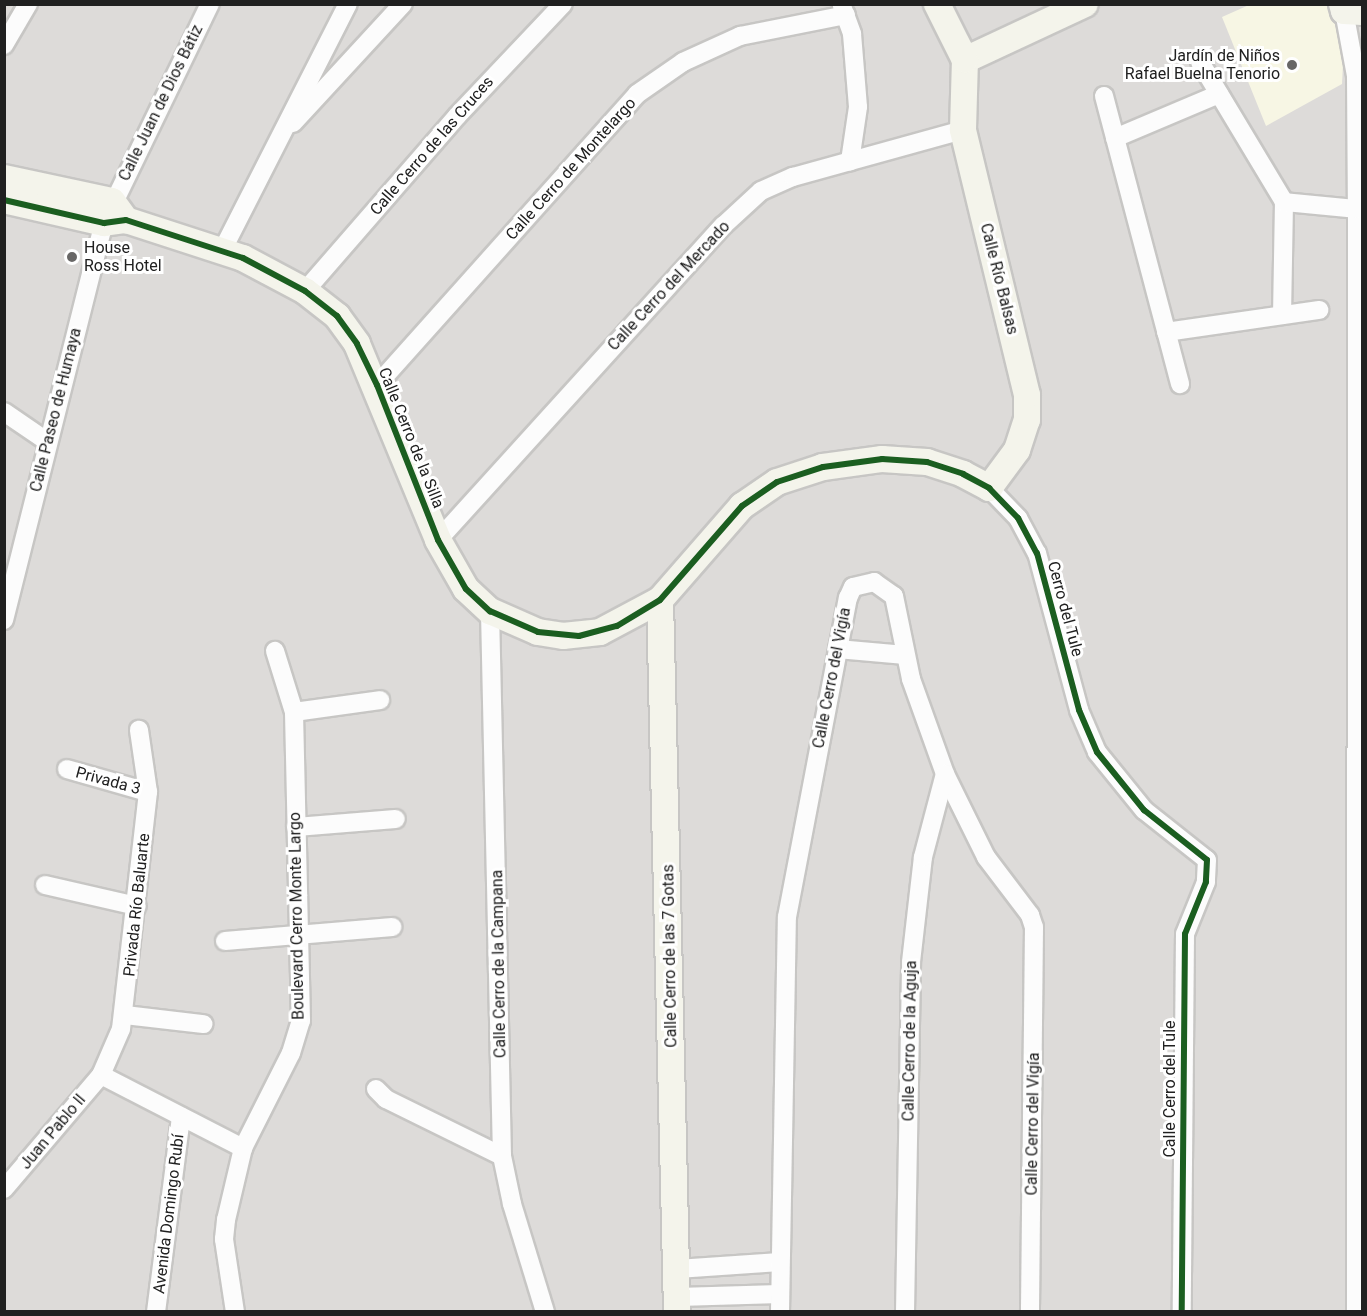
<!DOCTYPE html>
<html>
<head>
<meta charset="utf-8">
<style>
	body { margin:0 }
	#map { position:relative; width:1367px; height:1316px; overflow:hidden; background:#eeece8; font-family:Roboto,sans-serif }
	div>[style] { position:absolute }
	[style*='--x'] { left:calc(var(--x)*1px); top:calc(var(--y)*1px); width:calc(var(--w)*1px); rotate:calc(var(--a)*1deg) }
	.residential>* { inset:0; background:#dddbd9 }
	.education>* { inset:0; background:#f7f6e4 }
	.roads { filter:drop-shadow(2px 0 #c7c6c4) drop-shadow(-2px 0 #c7c6c4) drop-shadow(0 2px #c7c6c4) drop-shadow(0 -2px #c7c6c4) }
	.street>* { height:18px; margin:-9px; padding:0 9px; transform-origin:9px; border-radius:9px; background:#fcfcfc }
	.secondary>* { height:26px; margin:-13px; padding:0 13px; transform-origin:13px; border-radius:13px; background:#f4f4eb }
	.cycleway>* { height:6px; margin:-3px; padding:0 3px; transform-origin:3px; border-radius:3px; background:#1b5e20 }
	.dots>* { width:16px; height:16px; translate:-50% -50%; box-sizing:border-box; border:3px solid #fff; border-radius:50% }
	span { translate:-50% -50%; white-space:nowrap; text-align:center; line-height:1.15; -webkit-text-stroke:6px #fff; paint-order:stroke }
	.poi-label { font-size:16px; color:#202020 }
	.right { translate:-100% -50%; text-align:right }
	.left { translate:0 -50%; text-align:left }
	.street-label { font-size:16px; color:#202020 }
	.frame { position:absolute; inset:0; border:6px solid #202020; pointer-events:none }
</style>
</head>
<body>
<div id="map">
	<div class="residential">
		<div style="clip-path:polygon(5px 5px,1362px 5px,1362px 1154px,1348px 1311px,5px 1312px)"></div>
	</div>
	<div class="education">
		<div style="clip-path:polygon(1249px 5px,1331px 5px,1344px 45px,1342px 84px,1266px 126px,1222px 17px)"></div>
	</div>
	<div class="roads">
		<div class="street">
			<div style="--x:842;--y:6;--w:30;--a:70"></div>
			<div style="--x:852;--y:34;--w:73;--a:85.3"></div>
			<div style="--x:858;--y:107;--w:55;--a:98.4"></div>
			<div style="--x:1344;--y:11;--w:66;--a:79.5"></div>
			<div style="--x:1356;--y:76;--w:133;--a:89.6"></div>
			<div style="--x:1357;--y:209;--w:1103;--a:90.05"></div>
			<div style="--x:4;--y:45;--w:48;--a:-59.7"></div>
			<div style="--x:1200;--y:62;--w:163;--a:59"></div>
			<div style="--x:1284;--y:202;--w:113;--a:91"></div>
			<div style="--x:1104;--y:96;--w:298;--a:75.2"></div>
			<div style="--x:293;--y:123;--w:162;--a:-47.3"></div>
			<div style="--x:1115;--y:138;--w:113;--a:-22.9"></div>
			<div style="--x:1284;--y:202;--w:73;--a:5.5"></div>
			<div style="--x:222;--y:251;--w:277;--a:-63"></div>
			<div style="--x:305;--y:291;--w:232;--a:-49"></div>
			<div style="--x:457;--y:116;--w:154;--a:-46.6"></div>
			<div style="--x:1166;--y:332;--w:155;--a:-8.2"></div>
			<div style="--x:377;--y:385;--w:390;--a:-48.2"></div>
			<div style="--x:637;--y:94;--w:56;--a:-34.8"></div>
			<div style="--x:683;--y:62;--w:63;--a:-24.5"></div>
			<div style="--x:740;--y:36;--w:108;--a:-11.2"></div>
			<div style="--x:4;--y:412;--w:53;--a:34.3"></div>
			<div style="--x:989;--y:488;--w:42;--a:46"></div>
			<div style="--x:1018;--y:518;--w:40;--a:62"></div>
			<div style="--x:1037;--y:553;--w:163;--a:75"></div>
			<div style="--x:1079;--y:710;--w:46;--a:66.8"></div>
			<div style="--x:1097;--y:752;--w:75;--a:51"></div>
			<div style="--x:1144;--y:810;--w:80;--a:38.4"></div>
			<div style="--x:1207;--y:860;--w:22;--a:93"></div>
			<div style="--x:1206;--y:882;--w:56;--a:112"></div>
			<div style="--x:1185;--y:934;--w:378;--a:90.5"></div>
			<div style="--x:438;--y:540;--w:425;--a:-47.8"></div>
			<div style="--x:724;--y:225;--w:50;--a:-42.6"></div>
			<div style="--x:761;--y:191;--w:35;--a:-24"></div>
			<div style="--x:793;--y:177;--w:176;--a:-15.5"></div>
			<div style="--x:490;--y:611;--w:545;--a:88.74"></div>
			<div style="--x:502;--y:1156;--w:49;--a:78.2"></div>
			<div style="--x:512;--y:1204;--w:113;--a:73"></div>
			<div style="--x:4;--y:620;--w:409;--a:-75.9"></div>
			<div style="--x:104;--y:223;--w:243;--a:-64.2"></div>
			<div style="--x:838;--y:649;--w:67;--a:5.1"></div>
			<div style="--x:294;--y:712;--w:87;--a:-7.9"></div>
			<div style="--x:67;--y:769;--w:84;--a:15.9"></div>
			<div style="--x:296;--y:827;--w:100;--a:-4.6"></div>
			<div style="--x:45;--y:885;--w:94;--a:12.9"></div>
			<div style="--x:225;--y:941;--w:168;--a:-4.8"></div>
			<div style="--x:125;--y:1015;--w:79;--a:6.6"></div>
			<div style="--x:101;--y:1075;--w:160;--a:27.2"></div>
			<div style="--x:376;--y:1089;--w:14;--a:45"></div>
			<div style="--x:386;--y:1099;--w:129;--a:26.2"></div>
			<div style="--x:4;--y:1189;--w:150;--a:-49.6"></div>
			<div style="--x:101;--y:1075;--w:50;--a:-66.5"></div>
			<div style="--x:121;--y:1029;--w:239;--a:-83.5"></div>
			<div style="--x:148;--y:792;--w:63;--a:-98.3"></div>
			<div style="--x:677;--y:1269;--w:103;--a:-3.9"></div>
			<div style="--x:678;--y:1297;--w:102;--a:-1.7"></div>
			<div style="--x:156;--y:1312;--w:197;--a:-82.7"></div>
			<div style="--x:235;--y:1312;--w:74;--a:-98.6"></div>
			<div style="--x:224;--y:1239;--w:19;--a:-84"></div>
			<div style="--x:226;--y:1220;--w:74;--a:-76.7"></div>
			<div style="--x:243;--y:1148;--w:106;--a:-63.2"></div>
			<div style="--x:291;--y:1053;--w:34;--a:-73"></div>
			<div style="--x:301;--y:1021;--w:309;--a:-91.3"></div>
			<div style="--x:294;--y:712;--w:64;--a:-107.3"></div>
			<div style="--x:780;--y:1312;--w:395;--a:-89"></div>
			<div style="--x:787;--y:917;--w:325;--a:-79.2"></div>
			<div style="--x:848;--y:598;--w:12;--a:-66"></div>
			<div style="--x:853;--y:587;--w:22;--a:-13"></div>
			<div style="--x:874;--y:582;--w:24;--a:35"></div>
			<div style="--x:894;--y:596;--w:85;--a:78.4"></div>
			<div style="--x:911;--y:679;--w:101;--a:70.3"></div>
			<div style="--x:945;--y:774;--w:93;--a:63.7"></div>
			<div style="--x:986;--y:857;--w:73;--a:52.8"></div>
			<div style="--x:1030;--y:915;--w:13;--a:72"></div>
			<div style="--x:1034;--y:927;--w:385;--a:90.6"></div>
			<div style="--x:905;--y:1312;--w:350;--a:-89"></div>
			<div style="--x:911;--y:962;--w:106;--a:-83.5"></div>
			<div style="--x:923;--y:857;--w:86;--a:-75.2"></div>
		</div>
		<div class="secondary">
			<div style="--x:1342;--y:4;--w:7;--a:74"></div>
			<div style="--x:1344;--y:11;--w:18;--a:3"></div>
			<div style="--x:965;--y:60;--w:132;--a:-25"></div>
			<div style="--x:4;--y:178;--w:110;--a:12"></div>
			<div style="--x:112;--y:201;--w:24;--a:54"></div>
			<div style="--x:4;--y:200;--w:103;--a:13"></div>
			<div style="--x:104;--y:223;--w:22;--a:-8"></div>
			<div style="--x:126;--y:220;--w:123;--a:18"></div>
			<div style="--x:243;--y:258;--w:70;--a:28"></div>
			<div style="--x:305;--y:291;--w:41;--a:38"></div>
			<div style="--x:337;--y:316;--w:34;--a:54"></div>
			<div style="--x:357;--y:344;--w:212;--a:67.5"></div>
			<div style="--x:438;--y:540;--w:56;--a:60.3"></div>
			<div style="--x:466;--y:589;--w:33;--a:43"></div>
			<div style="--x:490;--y:611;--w:52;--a:23.6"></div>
			<div style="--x:538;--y:632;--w:25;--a:9"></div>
			<div style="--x:563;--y:636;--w:37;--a:-6"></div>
			<div style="--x:600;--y:632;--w:68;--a:-28.1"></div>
			<div style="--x:660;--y:600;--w:125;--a:-48.9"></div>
			<div style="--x:742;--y:506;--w:42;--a:-34.4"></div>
			<div style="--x:777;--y:482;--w:48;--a:-18.1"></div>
			<div style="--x:823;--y:467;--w:60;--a:-7.7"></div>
			<div style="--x:882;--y:459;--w:45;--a:3.8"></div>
			<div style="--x:927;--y:462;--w:38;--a:18"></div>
			<div style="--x:963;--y:474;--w:30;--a:28"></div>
			<div style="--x:989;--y:488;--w:47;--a:-53.6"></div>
			<div style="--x:1017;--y:450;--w:32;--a:-72"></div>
			<div style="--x:1027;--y:420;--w:25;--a:-90"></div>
			<div style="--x:1027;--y:395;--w:273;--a:-103.6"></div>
			<div style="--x:963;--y:130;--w:70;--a:-88.4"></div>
			<div style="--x:965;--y:60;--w:63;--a:-116.6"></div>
			<div style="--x:660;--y:600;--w:712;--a:88.63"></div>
		</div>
	</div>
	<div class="cycleway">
		<div style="--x:4;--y:200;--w:103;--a:13"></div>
		<div style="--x:104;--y:223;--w:22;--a:-8"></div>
		<div style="--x:126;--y:220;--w:123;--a:18"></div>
		<div style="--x:243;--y:258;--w:70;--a:28"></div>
		<div style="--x:305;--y:291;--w:41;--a:38"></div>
		<div style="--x:337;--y:316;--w:34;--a:54"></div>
		<div style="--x:357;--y:344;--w:46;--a:64"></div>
		<div style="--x:377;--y:385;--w:167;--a:68.5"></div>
		<div style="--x:438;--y:540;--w:56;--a:60.3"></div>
		<div style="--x:466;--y:589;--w:33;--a:43"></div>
		<div style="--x:490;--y:611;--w:52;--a:23.6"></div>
		<div style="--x:538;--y:632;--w:41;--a:5.6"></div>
		<div style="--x:579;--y:636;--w:39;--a:-15"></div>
		<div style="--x:617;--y:626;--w:50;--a:-31.2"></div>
		<div style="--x:660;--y:600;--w:125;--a:-48.9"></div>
		<div style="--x:742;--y:506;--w:42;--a:-34.4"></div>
		<div style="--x:777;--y:482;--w:48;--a:-18.1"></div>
		<div style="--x:823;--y:467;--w:60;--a:-7.7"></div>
		<div style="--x:882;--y:459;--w:45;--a:3.8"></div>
		<div style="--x:927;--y:462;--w:38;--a:18"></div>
		<div style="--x:963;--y:474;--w:30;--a:28"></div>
		<div style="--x:989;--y:488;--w:42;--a:46"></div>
		<div style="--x:1018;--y:518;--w:40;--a:62"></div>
		<div style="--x:1037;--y:553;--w:163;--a:75"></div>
		<div style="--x:1079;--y:710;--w:46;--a:66.8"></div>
		<div style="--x:1097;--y:752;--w:75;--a:51"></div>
		<div style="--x:1144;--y:810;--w:80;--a:38.4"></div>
		<div style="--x:1207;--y:860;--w:22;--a:93"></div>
		<div style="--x:1206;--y:882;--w:56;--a:112"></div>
		<div style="--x:1185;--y:934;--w:378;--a:90.5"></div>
	</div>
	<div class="dots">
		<div style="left:1292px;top:65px;background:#686766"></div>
		<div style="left:72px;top:257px;background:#686766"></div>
	</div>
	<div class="poi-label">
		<span class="right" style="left:1280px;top:65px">Jardín de Niños<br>Rafael Buelna Tenorio</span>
		<span class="left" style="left:84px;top:257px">House<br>Ross Hotel</span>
	</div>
	<div class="street-label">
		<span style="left:161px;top:103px;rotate:-64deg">Calle Juan de Dios Bátiz</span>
		<span style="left:432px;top:146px;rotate:-49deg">Calle Cerro de las Cruces</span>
		<span style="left:571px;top:169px;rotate:-48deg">Calle Cerro de Montelargo</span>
		<span style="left:999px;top:279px;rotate:76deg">Calle Río Balsas</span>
		<span style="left:669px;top:286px;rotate:-47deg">Calle Cerro del Mercado</span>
		<span style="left:56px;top:410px;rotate:-76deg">Calle Paseo de Humaya</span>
		<span style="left:411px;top:438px;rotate:68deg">Calle Cerro de la Silla</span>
		<span style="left:1065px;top:609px;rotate:75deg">Cerro del Tule</span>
		<span style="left:832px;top:678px;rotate:-79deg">Calle Cerro del Vigía</span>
		<span style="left:108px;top:781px;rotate:15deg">Privada 3</span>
		<span style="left:137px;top:905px;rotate:-84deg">Privada Río Baluarte</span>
		<span style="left:297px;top:916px;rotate:-91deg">Boulevard Cerro Monte Largo</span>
		<span style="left:670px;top:956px;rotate:-91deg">Calle Cerro de las 7 Gotas</span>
		<span style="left:499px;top:964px;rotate:-91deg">Calle Cerro de la Campana</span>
		<span style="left:910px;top:1041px;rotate:-89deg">Calle Cerro de la Aguja</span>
		<span style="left:1170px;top:1089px;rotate:-90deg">Calle Cerro del Tule</span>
		<span style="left:1033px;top:1124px;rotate:-89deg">Calle Cerro del Vigía</span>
		<span style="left:53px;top:1132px;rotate:-50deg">Juan Pablo ll</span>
		<span style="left:169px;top:1214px;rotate:-83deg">Avenida Domingo Rubí</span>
	</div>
	<div class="frame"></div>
</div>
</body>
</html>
